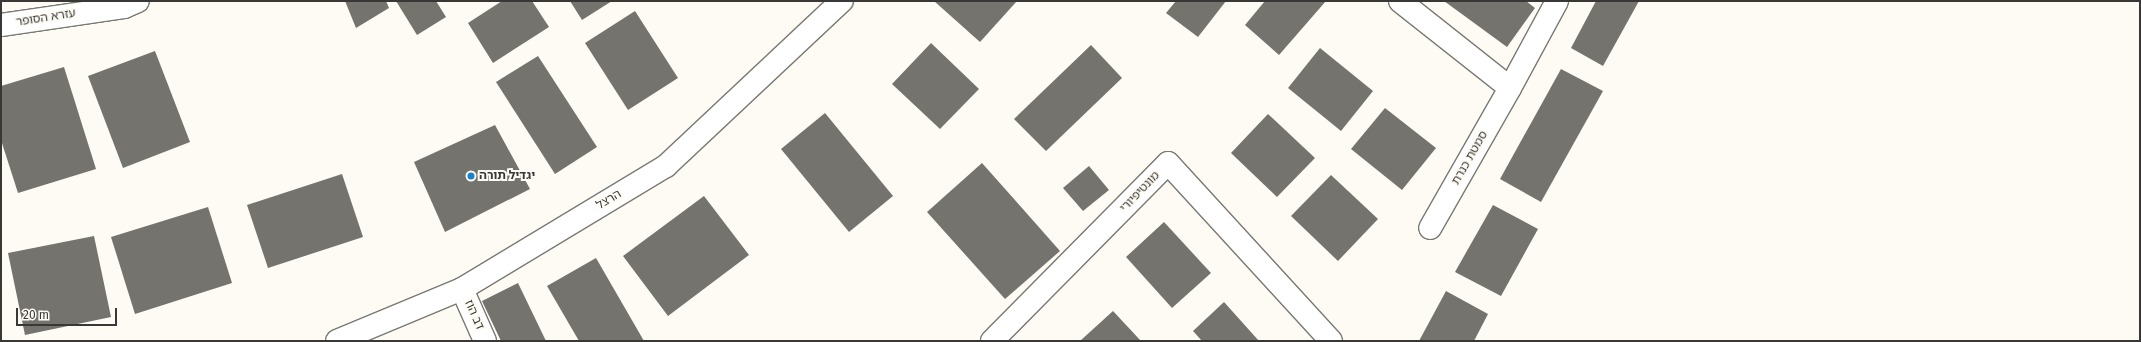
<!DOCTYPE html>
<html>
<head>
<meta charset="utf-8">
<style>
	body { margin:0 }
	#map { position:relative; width:2141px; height:342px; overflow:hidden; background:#fdfbf4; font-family:"Fira Sans","Noto Sans Hebrew",sans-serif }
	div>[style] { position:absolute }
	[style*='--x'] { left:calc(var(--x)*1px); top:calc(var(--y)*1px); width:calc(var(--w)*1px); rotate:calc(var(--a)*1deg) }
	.building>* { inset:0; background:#75736d }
	.roads { filter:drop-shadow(1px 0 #7a7973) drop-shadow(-1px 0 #7a7973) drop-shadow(0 1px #7a7973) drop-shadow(0 -1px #7a7973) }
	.street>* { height:22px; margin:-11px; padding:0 11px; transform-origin:11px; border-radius:11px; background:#fff }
	.dots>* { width:11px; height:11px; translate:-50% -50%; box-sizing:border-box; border:2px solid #fdfbf4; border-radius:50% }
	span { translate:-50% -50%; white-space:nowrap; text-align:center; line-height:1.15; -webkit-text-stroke:4px #fdfbf4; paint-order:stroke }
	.street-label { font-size:12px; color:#393836 }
	.poi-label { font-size:12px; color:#393836; font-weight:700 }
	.left { translate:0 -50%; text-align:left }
	.frame { position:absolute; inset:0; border:2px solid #393836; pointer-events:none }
	.scale { position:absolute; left:16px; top:308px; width:101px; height:18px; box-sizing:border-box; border:2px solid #393836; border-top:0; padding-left:5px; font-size:12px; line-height:14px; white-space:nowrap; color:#393836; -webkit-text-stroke:3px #fdfbf4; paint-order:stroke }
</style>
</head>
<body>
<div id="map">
	<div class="building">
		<div style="clip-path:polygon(345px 1px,386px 1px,389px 8px,356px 28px)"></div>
		<div style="clip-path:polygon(396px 1px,436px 1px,446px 17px,417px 35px)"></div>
		<div style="clip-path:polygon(502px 1px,532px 1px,549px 27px,493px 63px,468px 23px)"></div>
		<div style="clip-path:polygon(570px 1px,612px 1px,582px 20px)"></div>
		<div style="clip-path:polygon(934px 1px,1017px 1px,980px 42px)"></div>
		<div style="clip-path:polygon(1176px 1px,1226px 1px,1198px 37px,1166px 13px)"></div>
		<div style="clip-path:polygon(1265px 1px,1326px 1px,1279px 55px,1245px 25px)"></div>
		<div style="clip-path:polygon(1444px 1px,1526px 1px,1535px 8px,1507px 47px)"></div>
		<div style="clip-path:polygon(1596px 1px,1639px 1px,1603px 66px,1571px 48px)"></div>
		<div style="clip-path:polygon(635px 11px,678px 78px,628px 110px,585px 43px)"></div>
		<div style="clip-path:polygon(931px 43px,979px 89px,940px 129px,892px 84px)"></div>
		<div style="clip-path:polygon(1091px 45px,1122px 78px,1046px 151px,1014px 119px)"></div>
		<div style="clip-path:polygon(1320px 48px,1373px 91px,1341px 131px,1288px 88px)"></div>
		<div style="clip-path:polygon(155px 51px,190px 142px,123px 168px,88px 76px)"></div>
		<div style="clip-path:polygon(538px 56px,597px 147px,555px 174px,496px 82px)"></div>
		<div style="clip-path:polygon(64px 67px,96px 169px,18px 193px,1px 140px,1px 86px)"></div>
		<div style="clip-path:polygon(1561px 69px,1603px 91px,1541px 202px,1500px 179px)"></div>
		<div style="clip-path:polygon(1385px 108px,1436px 148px,1402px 190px,1351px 149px)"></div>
		<div style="clip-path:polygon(825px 113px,893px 196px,849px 232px,781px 149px)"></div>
		<div style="clip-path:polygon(1268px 114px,1315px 158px,1277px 197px,1231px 153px)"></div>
		<div style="clip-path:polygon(495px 125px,530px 189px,445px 232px,414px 162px)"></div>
		<div style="clip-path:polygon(982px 163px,1060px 251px,1005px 299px,927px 212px)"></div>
		<div style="clip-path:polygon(1089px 166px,1109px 190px,1083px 211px,1063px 188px)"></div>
		<div style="clip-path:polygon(342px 174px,363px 237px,268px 268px,247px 205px)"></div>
		<div style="clip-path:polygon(1331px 175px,1378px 219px,1338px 261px,1291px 216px)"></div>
		<div style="clip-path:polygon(704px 196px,749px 255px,668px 316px,623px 256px)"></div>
		<div style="clip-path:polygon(1493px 205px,1538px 229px,1501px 296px,1455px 272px)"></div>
		<div style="clip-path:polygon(208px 207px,232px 283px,135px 314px,111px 237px)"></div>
		<div style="clip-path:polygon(1164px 222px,1211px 273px,1172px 308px,1126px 257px)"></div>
		<div style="clip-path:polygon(94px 236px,111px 317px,25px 335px,8px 253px)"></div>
		<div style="clip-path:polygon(596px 258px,644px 341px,579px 341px,547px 286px)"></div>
		<div style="clip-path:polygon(518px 283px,546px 341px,501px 341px,482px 301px)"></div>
		<div style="clip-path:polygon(1446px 291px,1488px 314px,1474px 341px,1419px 341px)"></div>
		<div style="clip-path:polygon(1224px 302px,1259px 341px,1202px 341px,1193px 331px)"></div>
		<div style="clip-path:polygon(1113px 311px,1141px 341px,1080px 341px)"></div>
	</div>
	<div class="roads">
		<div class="street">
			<div style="--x:1400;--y:1;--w:140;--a:38.3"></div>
			<div style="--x:1510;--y:88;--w:161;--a:119.7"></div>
			<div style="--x:1;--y:25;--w:124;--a:-8.3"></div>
			<div style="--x:124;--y:7;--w:15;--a:-23"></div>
			<div style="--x:1510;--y:88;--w:99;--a:-61.6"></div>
			<div style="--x:462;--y:289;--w:57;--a:66.1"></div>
			<div style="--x:337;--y:341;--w:135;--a:-22.6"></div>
			<div style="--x:462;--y:289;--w:238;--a:-31.1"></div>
			<div style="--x:666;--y:166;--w:241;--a:-43.2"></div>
			<div style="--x:992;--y:341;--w:250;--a:-45.3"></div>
			<div style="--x:1168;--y:163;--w:241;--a:47.5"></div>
		</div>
	</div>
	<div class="dots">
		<div style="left:471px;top:176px;background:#1582cc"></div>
	</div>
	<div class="street-label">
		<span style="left:46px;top:18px;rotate:-9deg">עזרא הסופר</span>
		<span style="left:1470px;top:158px;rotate:-60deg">סמטת כנרת</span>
		<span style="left:1140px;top:192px;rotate:-46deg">מונטיפיורי</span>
		<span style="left:609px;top:200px;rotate:-31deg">הרצל</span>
		<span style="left:474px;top:315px;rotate:66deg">דב הוז</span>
	</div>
	<div class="poi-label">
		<span class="left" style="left:479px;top:176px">יגדיל תורה</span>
	</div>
	<div class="frame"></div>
	<div class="scale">20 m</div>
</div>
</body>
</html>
